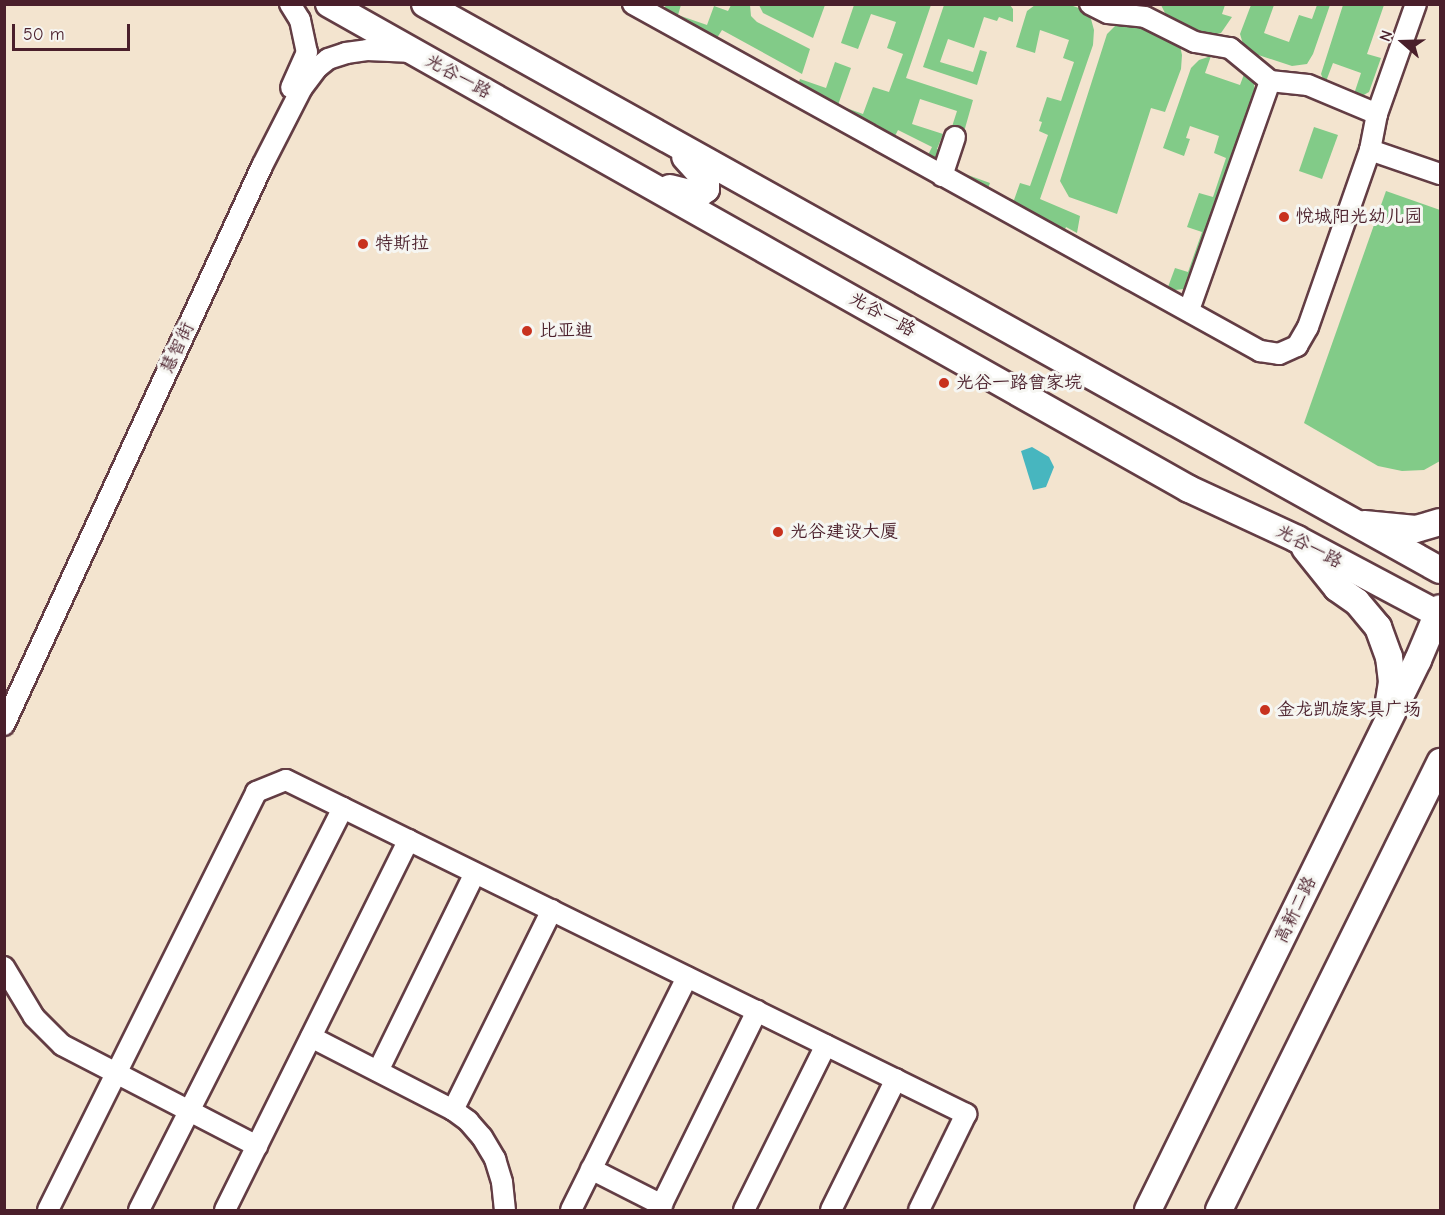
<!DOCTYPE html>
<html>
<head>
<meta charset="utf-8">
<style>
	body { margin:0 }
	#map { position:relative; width:1445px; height:1215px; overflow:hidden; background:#f3e4cf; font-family:"Comic Neue","LXGW WenKai TC",sans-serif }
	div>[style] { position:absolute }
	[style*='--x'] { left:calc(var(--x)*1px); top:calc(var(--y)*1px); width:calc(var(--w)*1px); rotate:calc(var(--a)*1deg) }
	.green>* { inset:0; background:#82cb88 }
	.water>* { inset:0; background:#47b6bf }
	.roads { filter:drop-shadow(2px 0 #633d44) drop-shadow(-2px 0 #633d44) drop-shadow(0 2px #633d44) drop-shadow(0 -2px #633d44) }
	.minor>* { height:20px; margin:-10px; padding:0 10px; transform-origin:10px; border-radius:10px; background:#fff }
	.major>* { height:26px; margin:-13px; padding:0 13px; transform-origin:13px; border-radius:13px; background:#fff }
	.dots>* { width:16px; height:16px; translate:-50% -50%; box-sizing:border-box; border:3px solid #f6f6f2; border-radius:50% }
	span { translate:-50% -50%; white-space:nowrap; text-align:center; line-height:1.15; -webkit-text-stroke:6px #f6f6f2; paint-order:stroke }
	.street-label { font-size:18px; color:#4a1f2b }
	.poi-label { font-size:18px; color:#4a1f2b }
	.left { translate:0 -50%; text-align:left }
	.frame { position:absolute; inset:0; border:6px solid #4a1f2b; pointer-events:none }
	.north { position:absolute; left:1373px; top:12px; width:60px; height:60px; -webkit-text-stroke:4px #f6f6f2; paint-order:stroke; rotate:290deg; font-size:16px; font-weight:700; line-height:24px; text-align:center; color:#4a1f2b }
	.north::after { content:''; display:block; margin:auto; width:21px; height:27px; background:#4a1f2b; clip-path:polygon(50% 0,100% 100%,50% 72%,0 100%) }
	.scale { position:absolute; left:12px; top:24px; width:118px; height:27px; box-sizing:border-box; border:3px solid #4a1f2b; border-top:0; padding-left:8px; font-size:18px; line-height:21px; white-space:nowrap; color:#4a1f2b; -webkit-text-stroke:4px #f6f6f2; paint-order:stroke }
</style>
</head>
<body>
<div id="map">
	<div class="green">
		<div style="clip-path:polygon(666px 5px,685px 5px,681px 5px,678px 15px,707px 25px,714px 6px,728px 11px,731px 5px,750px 5px,751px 16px,757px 22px,810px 49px,802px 74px,722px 30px,717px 38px,663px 11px)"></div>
		<div style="clip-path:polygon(759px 5px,759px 4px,825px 5px,813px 38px,763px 13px)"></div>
		<div style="clip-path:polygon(854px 5px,931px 5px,906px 78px,973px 100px,962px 139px,949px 136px,957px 111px,920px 99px,912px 124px,943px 134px,937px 149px,943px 151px,938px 158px,926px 159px,932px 147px,898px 130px,892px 142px,796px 90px,800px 79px,826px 88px,835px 62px,851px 68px,838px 105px,863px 114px,873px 87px,889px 92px,903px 54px,887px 48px,896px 22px,871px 14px,858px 49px,841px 43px)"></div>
		<div style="clip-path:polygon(944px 5px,1010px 5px,1013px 9px,1013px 22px,999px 17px,997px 21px,984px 17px,974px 48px,948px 39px,940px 62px,973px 72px,980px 50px,987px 52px,977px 85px,923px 67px)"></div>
		<div style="clip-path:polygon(1035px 5px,1070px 5px,1082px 9px,1091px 19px,1094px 30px,1093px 45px,1040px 199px,1080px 216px,1077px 233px,1066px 227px,1063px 234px,953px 175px,954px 170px,990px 183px,987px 191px,1014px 200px,1020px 183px,1030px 186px,1048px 135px,1039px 131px,1042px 122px,1039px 121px,1047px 97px,1061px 101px,1074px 62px,1063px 58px,1069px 40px,1040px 30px,1035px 53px,1016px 47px,1027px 11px)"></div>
		<div style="clip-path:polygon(1161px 5px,1225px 5px,1222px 14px,1232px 17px,1221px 33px,1209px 36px,1168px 19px)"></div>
		<div style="clip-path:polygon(1251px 5px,1274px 5px,1264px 33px,1289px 42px,1299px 15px,1312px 19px,1317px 5px,1330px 5px,1313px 54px,1307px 64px,1292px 66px,1249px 52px,1243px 44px,1240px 34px)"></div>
		<div style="clip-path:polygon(1343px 5px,1384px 5px,1367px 54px,1381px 58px,1369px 92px,1362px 96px,1354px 94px,1361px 73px,1333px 63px,1325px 84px,1321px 74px)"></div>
		<div style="clip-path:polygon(1135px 20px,1179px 41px,1182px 55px,1181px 69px,1165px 112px,1151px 108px,1117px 214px,1069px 197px,1060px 181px,1107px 34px,1117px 24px)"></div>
		<div style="clip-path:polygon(1211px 56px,1205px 73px,1240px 85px,1246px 69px,1253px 77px,1255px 92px,1195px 277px,1184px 289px,1166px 291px,1139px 276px,1168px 287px,1175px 268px,1188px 272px,1202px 232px,1187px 227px,1199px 193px,1213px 197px,1226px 158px,1214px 153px,1219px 136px,1190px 126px,1186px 138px,1190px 139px,1184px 156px,1163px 148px,1191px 68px,1199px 60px)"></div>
		<div style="clip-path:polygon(1314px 127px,1338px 135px,1322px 179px,1299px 171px)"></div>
		<div style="clip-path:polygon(1386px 191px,1440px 210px,1440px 461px,1424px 470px,1402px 471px,1378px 466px,1304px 423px)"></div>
	</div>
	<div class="water">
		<div style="clip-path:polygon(1032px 447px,1049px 457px,1054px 467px,1046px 487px,1033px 490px,1021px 451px)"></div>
	</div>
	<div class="roads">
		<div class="minor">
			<div style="--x:290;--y:4;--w:19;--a:58"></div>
			<div style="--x:300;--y:20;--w:33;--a:78"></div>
			<div style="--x:307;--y:52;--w:39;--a:114"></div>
			<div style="--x:633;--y:4;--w:717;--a:28.96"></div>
			<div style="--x:1260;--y:351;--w:19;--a:9"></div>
			<div style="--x:1279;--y:354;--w:20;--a:-24"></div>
			<div style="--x:1297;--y:346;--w:22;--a:-60"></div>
			<div style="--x:1308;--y:327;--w:188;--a:-70.7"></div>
			<div style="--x:1370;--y:150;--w:74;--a:18.9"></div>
			<div style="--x:1090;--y:4;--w:20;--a:27"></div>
			<div style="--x:1108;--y:13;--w:37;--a:6"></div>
			<div style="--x:1145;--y:17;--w:56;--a:26.6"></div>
			<div style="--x:1195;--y:42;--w:36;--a:10"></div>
			<div style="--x:1230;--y:48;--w:52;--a:39.5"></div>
			<div style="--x:1370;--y:150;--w:37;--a:-79"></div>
			<div style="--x:1377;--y:114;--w:117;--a:-70.5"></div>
			<div style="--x:942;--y:176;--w:41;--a:-71.6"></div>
			<div style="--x:1189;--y:310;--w:243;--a:-70.5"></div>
			<div style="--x:1270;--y:81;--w:38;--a:6"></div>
			<div style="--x:1308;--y:85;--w:75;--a:22.8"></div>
			<div style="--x:4;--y:725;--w:616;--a:-65.22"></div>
			<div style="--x:262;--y:166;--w:88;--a:-62.9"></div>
			<div style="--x:302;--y:88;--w:25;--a:-53"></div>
			<div style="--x:317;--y:68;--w:14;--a:-39"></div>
			<div style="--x:328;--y:59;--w:19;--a:-18"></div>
			<div style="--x:346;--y:53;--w:21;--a:-8"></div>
			<div style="--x:367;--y:50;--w:46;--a:2.5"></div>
			<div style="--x:4;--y:967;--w:58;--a:59"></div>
			<div style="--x:34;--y:1017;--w:40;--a:45"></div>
			<div style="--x:62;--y:1045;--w:220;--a:27.4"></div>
			<div style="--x:311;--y:1037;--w:160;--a:27.2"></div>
			<div style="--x:453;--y:1110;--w:19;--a:36"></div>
			<div style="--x:468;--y:1121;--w:21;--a:49"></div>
			<div style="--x:482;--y:1137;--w:26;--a:59"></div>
			<div style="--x:495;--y:1159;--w:24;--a:73"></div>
			<div style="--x:502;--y:1182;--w:28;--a:84"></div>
			<div style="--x:378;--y:1071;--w:220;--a:-63.9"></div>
			<div style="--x:453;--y:1110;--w:223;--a:-63.7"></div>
			<div style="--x:591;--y:1169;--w:80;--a:26.9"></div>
			<div style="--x:48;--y:1210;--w:467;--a:-63.5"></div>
			<div style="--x:256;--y:792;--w:32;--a:-22"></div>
			<div style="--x:286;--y:780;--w:758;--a:26.16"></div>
			<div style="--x:966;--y:1114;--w:107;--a:116.1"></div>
			<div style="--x:139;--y:1210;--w:451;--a:-63.1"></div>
			<div style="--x:225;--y:1210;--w:413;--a:-63.6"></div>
			<div style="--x:571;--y:1210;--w:260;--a:-63.5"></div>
			<div style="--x:659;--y:1210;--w:222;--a:-63.8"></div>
			<div style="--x:744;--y:1210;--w:184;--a:-63.6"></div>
			<div style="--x:831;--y:1210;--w:146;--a:-63.6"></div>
		</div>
		<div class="major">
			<div style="--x:329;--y:4;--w:987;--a:29.42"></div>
			<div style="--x:1189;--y:489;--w:119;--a:24.8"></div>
			<div style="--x:1297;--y:539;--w:162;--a:28"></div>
			<div style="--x:425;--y:4;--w:1162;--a:29.15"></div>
			<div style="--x:670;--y:188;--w:29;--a:14"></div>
			<div style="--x:698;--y:195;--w:10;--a:-37"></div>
			<div style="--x:706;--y:189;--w:9;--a:-90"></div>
			<div style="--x:706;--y:180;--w:31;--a:-132"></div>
			<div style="--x:1364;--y:524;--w:52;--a:5.5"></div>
			<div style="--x:1416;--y:529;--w:25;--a:-16"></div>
			<div style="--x:1305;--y:548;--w:51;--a:51.3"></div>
			<div style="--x:1337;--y:588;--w:24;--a:35"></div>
			<div style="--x:1357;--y:602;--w:33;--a:50"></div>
			<div style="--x:1378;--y:627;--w:32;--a:70"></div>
			<div style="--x:1389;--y:657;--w:25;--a:83"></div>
			<div style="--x:1392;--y:682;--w:26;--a:99"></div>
			<div style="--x:1148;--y:1210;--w:613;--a:-63.85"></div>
			<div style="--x:1418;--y:660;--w:56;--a:-67.1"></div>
			<div style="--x:1219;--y:1210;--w:500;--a:-63.7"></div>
		</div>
	</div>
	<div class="dots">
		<div style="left:1284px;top:217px;background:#c8321e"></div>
		<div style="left:363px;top:244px;background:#c8321e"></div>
		<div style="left:527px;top:331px;background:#c8321e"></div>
		<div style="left:944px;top:383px;background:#c8321e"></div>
		<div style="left:778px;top:532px;background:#c8321e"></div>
		<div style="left:1265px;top:710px;background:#c8321e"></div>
	</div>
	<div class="street-label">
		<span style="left:458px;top:77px;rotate:29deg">光谷一路</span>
		<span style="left:882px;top:315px;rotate:29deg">光谷一路</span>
		<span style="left:178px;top:348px;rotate:-65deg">慧智街</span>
		<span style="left:1309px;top:547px;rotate:28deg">光谷一路</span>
		<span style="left:1296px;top:910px;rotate:-64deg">高新二路</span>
	</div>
	<div class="poi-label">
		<span class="left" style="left:1296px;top:217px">悦城阳光幼儿园</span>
		<span class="left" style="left:375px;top:244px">特斯拉</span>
		<span class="left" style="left:539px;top:331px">比亚迪</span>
		<span class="left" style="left:956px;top:383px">光谷一路曾家垸</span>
		<span class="left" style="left:790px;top:532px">光谷建设大厦</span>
		<span class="left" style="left:1277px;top:710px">金龙凯旋家具广场</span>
	</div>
	<div class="frame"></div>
	<div class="north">N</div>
	<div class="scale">50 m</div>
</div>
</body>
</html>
